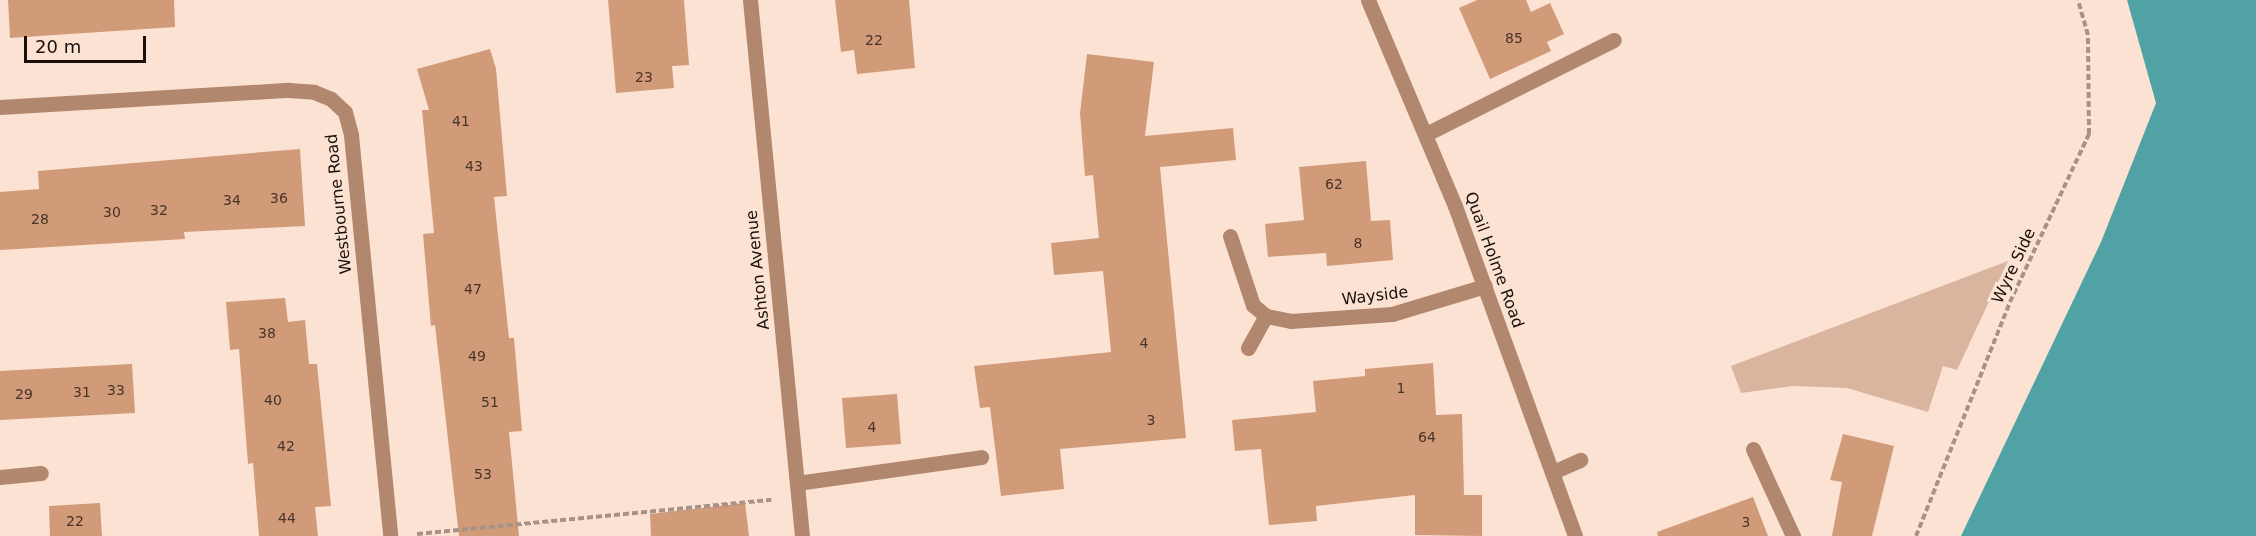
<!DOCTYPE html>
<html>
<head>
<meta charset="utf-8">
<style>
	body { margin:0 }
	#map { position:relative; width:2256px; height:536px; overflow:hidden; background:#fce2d2; font-family:"DejaVu Sans",sans-serif }
	div>[style] { position:absolute }
	[style*='--x'] { left:calc(var(--x)*1px); top:calc(var(--y)*1px); width:calc(var(--w)*1px); rotate:calc(var(--a)*1deg) }
	.green>* { inset:0; background:#d9b5a0 }
	.water>* { inset:0; background:#50a2a4 }
	.building>* { inset:0; background:#d19b7a }
	.path>* { height:4px; margin-top:-2px; transform-origin:0; background:repeating-linear-gradient(90deg,#a69387 0 6px,transparent 0 9px) }
	.service>* { height:15px; margin:-7.5px; padding:0 7.5px; transform-origin:7.5px; border-radius:7.5px; background:#b1876e }
	.minor>* { height:15px; margin:-7.5px; padding:0 7.5px; transform-origin:7.5px; border-radius:7.5px; background:#b1876e }
	span { translate:-50% -50%; white-space:nowrap; text-align:center; line-height:1.15; -webkit-text-stroke:6px #fce2d2; paint-order:stroke }
	.number-label { font-size:14px; color:#473327 }
	.number-label span { -webkit-text-stroke-width:0 }
	.street-label { font-size:16px; color:#19100b }
	.scale { position:absolute; left:24px; top:36px; width:122px; height:27px; box-sizing:border-box; border:3px solid #19100b; border-top:0; padding-left:8px; font-size:18px; line-height:21px; white-space:nowrap; color:#19100b; -webkit-text-stroke:4px #fce2d2; paint-order:stroke }
</style>
</head>
<body>
<div id="map">
	<div class="green">
		<div style="clip-path:polygon(2008px 261px,1957px 370px,1943px 366px,1928px 412px,1847px 388px,1792px 386px,1741px 393px,1731px 366px)"></div>
	</div>
	<div class="water">
		<div style="clip-path:polygon(2127px 0,2256px 0,2256px 536px,1961px 536px,2101px 242px,2156px 103px)"></div>
	</div>
	<div class="building">
		<div style="clip-path:polygon(8px 0,174px 0,175px 27px,10px 38px)"></div>
		<div style="clip-path:polygon(608px 0,684px 0,689px 65px,672px 66px,674px 88px,616px 93px)"></div>
		<div style="clip-path:polygon(835px 0,909px 0,915px 68px,857px 74px,854px 50px,841px 52px)"></div>
		<div style="clip-path:polygon(1477px 0,1526px 0,1531px 12px,1550px 3px,1564px 34px,1547px 42px,1551px 51px,1490px 79px,1459px 8px)"></div>
		<div style="clip-path:polygon(490px 49px,496px 69px,507px 196px,494px 197px,509px 338px,514px 338px,522px 431px,509px 432px,519px 536px,459px 536px,435px 325px,431px 326px,423px 234px,434px 233px,422px 110px,429px 110px,417px 69px)"></div>
		<div style="clip-path:polygon(1087px 54px,1154px 62px,1145px 136px,1233px 128px,1236px 160px,1160px 167px,1186px 438px,1060px 449px,1064px 489px,1001px 496px,990px 407px,980px 408px,974px 366px,1111px 352px,1103px 271px,1054px 275px,1051px 243px,1099px 238px,1093px 175px,1085px 176px,1080px 113px)"></div>
		<div style="clip-path:polygon(300px 149px,305px 226px,184px 232px,185px 239px,0 250px,0 192px,39px 189px,38px 171px)"></div>
		<div style="clip-path:polygon(1366px 161px,1371px 221px,1390px 220px,1393px 260px,1327px 266px,1326px 253px,1268px 257px,1265px 224px,1304px 220px,1299px 167px)"></div>
		<div style="clip-path:polygon(285px 298px,288px 322px,305px 320px,309px 364px,317px 364px,331px 506px,315px 507px,318px 536px,259px 536px,253px 463px,248px 464px,239px 349px,230px 350px,226px 302px)"></div>
		<div style="clip-path:polygon(1433px 363px,1436px 415px,1462px 414px,1464px 495px,1482px 495px,1482px 536px,1415px 535px,1415px 495px,1316px 506px,1317px 521px,1269px 525px,1261px 449px,1235px 451px,1232px 420px,1316px 412px,1313px 381px,1365px 376px,1365px 369px)"></div>
		<div style="clip-path:polygon(132px 364px,135px 413px,0 420px,0 371px)"></div>
		<div style="clip-path:polygon(897px 394px,901px 444px,846px 448px,842px 398px)"></div>
		<div style="clip-path:polygon(1843px 434px,1894px 446px,1872px 536px,1832px 536px,1842px 482px,1830px 480px)"></div>
		<div style="clip-path:polygon(1753px 497px,1768px 536px,1658px 536px,1657px 532px)"></div>
		<div style="clip-path:polygon(100px 503px,102px 536px,50px 536px,49px 506px)"></div>
		<div style="clip-path:polygon(745px 503px,749px 536px,651px 536px,650px 514px)"></div>
	</div>
	<div class="path">
		<div style="--x:417;--y:534;--w:356;--a:-5.5"></div>
		<div style="--x:1916;--y:536;--w:252;--a:-68.1"></div>
		<div style="--x:2010;--y:302;--w:186;--a:-64.8"></div>
		<div style="--x:2089;--y:134;--w:99;--a:-90.6"></div>
		<div style="--x:2088;--y:35;--w:36;--a:-106"></div>
	</div>
	<div class="service">
		<div style="--x:1426;--y:134;--w:210;--a:-26.6"></div>
		<div style="--x:1553;--y:472;--w:30;--a:-24"></div>
		<div style="--x:797;--y:483;--w:186;--a:-8"></div>
	</div>
	<div class="minor">
		<div style="--x:750;--y:0;--w:539;--a:84.46"></div>
		<div style="--x:1368;--y:0;--w:224;--a:67.1"></div>
		<div style="--x:1455;--y:206;--w:351;--a:70"></div>
		<div style="--x:0;--y:107;--w:289;--a:-3.4"></div>
		<div style="--x:288;--y:90;--w:26;--a:4"></div>
		<div style="--x:314;--y:92;--w:18;--a:22"></div>
		<div style="--x:331;--y:99;--w:19;--a:43"></div>
		<div style="--x:345;--y:112;--w:24;--a:75"></div>
		<div style="--x:351;--y:135;--w:403;--a:84.4"></div>
		<div style="--x:1230;--y:236;--w:73;--a:71.6"></div>
		<div style="--x:1253;--y:305;--w:17;--a:40"></div>
		<div style="--x:1266;--y:316;--w:25;--a:11"></div>
		<div style="--x:1291;--y:321;--w:101;--a:-4"></div>
		<div style="--x:1392;--y:314;--w:97;--a:-16.8"></div>
		<div style="--x:1248;--y:348;--w:37;--a:-61"></div>
		<div style="--x:1753;--y:449;--w:96;--a:65.3"></div>
		<div style="--x:0;--y:477;--w:41;--a:-5.6"></div>
	</div>
	<div class="number-label">
		<span style="left:1514px;top:38px">85</span>
		<span style="left:874px;top:40px">22</span>
		<span style="left:644px;top:77px">23</span>
		<span style="left:461px;top:121px">41</span>
		<span style="left:474px;top:166px">43</span>
		<span style="left:1334px;top:184px">62</span>
		<span style="left:279px;top:198px">36</span>
		<span style="left:232px;top:200px">34</span>
		<span style="left:159px;top:210px">32</span>
		<span style="left:112px;top:212px">30</span>
		<span style="left:40px;top:219px">28</span>
		<span style="left:1358px;top:243px">8</span>
		<span style="left:473px;top:289px">47</span>
		<span style="left:267px;top:333px">38</span>
		<span style="left:1144px;top:343px">4</span>
		<span style="left:477px;top:356px">49</span>
		<span style="left:1401px;top:388px">1</span>
		<span style="left:116px;top:390px">33</span>
		<span style="left:82px;top:392px">31</span>
		<span style="left:24px;top:394px">29</span>
		<span style="left:273px;top:400px">40</span>
		<span style="left:490px;top:402px">51</span>
		<span style="left:1151px;top:420px">3</span>
		<span style="left:872px;top:427px">4</span>
		<span style="left:1427px;top:437px">64</span>
		<span style="left:286px;top:446px">42</span>
		<span style="left:483px;top:474px">53</span>
		<span style="left:287px;top:518px">44</span>
		<span style="left:75px;top:521px">22</span>
		<span style="left:1746px;top:522px">3</span>
	</div>
	<div class="street-label">
		<span style="left:339px;top:204px;rotate:-96deg">Westbourne Road</span>
		<span style="left:1494px;top:260px;rotate:70deg">Quail Holme Road</span>
		<span style="left:2014px;top:266px;rotate:-65deg">Wyre Side</span>
		<span style="left:758px;top:270px;rotate:-96deg">Ashton Avenue</span>
		<span style="left:1375px;top:296px;rotate:-7deg">Wayside</span>
	</div>
	<div class="scale">20 m</div>
</div>
</body>
</html>
